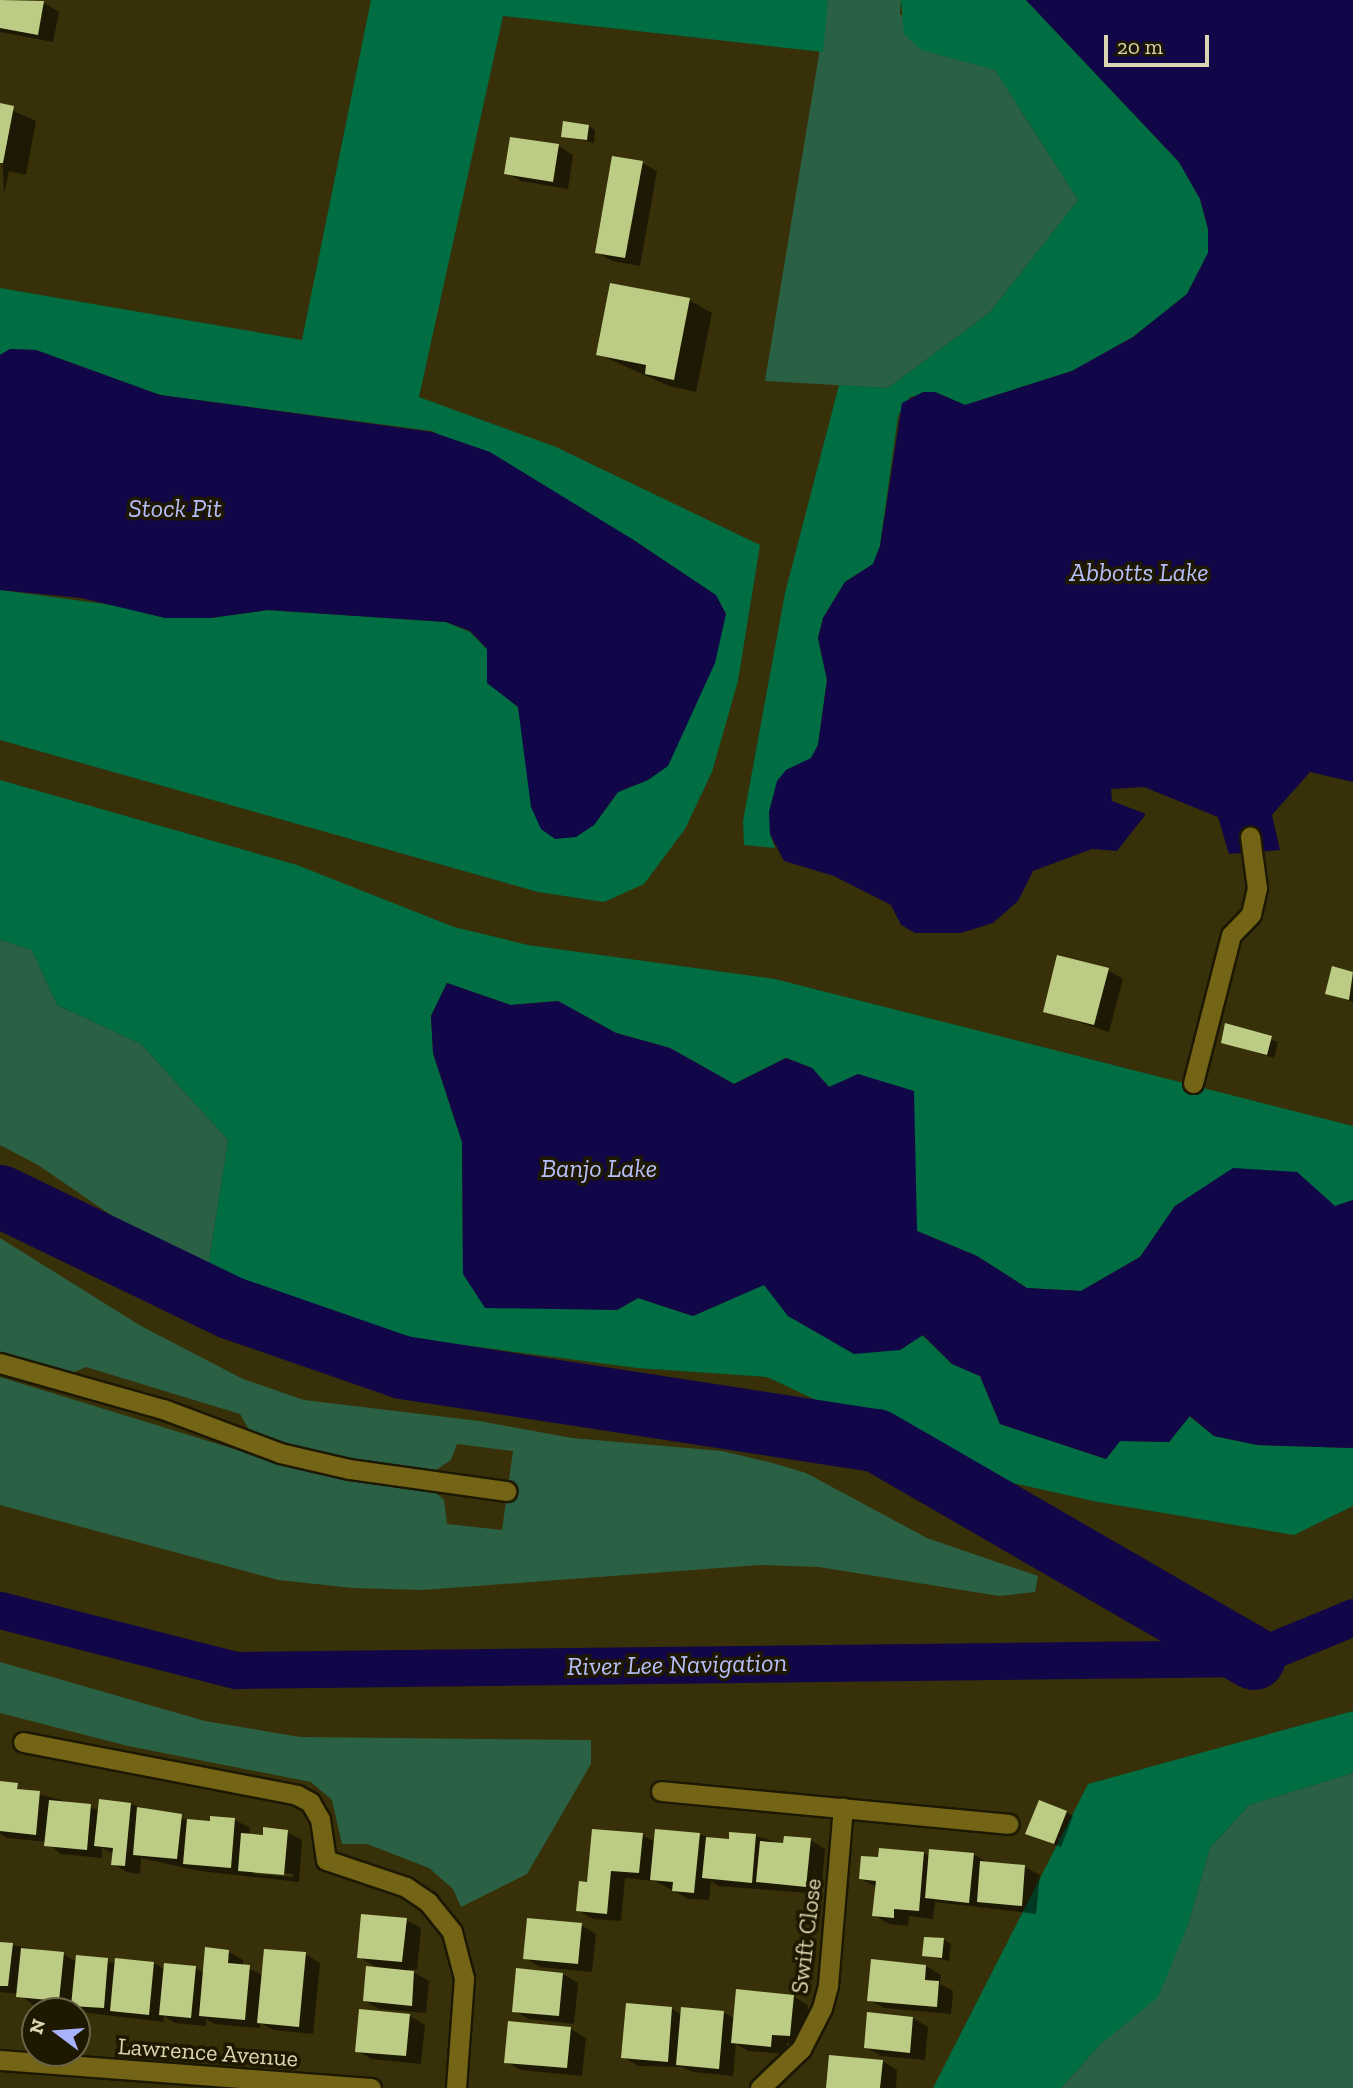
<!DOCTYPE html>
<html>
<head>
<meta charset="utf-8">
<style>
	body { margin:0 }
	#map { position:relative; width:1353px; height:2088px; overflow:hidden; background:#383008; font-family:"Zilla Slab",serif }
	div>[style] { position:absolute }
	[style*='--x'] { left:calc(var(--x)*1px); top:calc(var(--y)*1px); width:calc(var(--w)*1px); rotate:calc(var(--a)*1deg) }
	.green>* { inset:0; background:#2a6144 }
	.forest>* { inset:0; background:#006d42 }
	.water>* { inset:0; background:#110748 }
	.shadow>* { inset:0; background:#0007 }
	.canal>* { height:37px; margin:-18.5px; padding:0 18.5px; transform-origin:18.5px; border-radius:18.5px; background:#110748 }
	.river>* { height:63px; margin:-31.5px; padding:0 31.5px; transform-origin:31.5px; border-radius:31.5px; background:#110748 }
	.building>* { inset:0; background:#bdcc84 }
	.roads { filter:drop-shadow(2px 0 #1d1803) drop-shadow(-2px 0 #1d1803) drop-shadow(0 2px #1d1803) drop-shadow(0 -2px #1d1803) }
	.service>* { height:19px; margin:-9.5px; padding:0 9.5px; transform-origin:9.5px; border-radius:9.5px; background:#736416 }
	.minor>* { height:19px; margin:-9.5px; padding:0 9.5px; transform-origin:9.5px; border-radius:9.5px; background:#736416 }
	span { translate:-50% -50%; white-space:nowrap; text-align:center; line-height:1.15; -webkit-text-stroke:7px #1e1800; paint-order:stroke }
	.street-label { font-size:24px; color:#dbd4b0 }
	.water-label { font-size:26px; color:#b7bffb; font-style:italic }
	.north { position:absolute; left:21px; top:1997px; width:70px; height:70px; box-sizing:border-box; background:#1e1800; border:2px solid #6a6346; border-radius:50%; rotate:286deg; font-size:19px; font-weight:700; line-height:28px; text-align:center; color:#dbd4b0 }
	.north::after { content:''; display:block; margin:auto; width:24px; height:32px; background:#a7b1fc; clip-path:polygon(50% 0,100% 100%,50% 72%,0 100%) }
	.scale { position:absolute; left:1104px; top:35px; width:105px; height:32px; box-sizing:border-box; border:4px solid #dbd4b0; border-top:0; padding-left:9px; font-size:21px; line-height:24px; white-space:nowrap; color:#dbd4b0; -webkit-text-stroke:5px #1e1800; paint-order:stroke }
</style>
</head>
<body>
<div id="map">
	<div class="green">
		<div style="clip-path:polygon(828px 0,901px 0,900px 14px,961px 59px,995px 70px,1078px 200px,990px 312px,888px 388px,765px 381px)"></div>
		<div style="clip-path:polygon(0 940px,32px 950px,57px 1005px,141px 1044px,228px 1140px,206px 1280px,38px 1165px,0 1145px)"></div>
		<div style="clip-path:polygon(0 1238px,141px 1326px,243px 1379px,304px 1400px,479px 1421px,572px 1438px,722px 1451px,773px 1463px,806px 1473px,927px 1538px,1038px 1576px,1035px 1592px,999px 1596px,819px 1567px,760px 1565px,422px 1590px,353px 1588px,278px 1580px,0 1505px,0 1377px,263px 1458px,433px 1490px,444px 1500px,447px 1524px,502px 1530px,513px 1451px,457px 1444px,451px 1460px,433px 1472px,351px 1460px,252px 1435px,240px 1414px,86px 1367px,67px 1375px,0 1355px)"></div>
		<div style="clip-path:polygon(0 1662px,205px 1721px,300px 1737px,591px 1740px,591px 1764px,527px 1874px,461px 1907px,453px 1889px,429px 1868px,367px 1844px,342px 1844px,332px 1800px,311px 1782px,128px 1746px,0 1713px)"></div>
		<div style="clip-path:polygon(1353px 1773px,1353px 2088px,1061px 2088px,1100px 2045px,1188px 1925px,1210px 1848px,1249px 1805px)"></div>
	</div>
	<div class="forest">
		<div style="clip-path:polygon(371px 0,828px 0,823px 52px,503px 16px,419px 397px,556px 447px,760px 545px,738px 681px,712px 772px,685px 829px,644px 884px,604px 902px,538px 892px,0 740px,0 590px,210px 618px,268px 610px,446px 622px,470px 632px,487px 649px,488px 683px,518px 707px,525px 747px,594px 825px,618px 792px,648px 780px,726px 614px,715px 595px,632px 539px,432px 431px,160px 395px,36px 350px,10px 349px,0 355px,0 288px,302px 340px)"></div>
		<div style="clip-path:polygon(901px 0,1026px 0,1179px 162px,1200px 199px,1208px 229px,1208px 253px,1187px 294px,1133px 337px,1072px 371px,965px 405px,935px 392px,910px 397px,898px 416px,880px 546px,873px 564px,845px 582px,823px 618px,818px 638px,827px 680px,818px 745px,811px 759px,786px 770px,770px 834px,775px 848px,744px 845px,743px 821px,785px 593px,839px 385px,888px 388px,990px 312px,1078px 200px,995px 70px,921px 50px,904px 34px)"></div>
		<div style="clip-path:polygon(0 780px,297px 865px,454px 927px,528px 945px,775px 979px,1353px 1126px,1353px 1200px,1335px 1207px,1297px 1172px,1175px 1206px,1140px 1257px,1081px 1291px,1027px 1288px,977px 1256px,917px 1231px,829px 1087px,812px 1068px,786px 1058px,734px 1084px,670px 1048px,616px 1033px,558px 1001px,511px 1005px,447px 983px,431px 1016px,433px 1053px,462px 1142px,463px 1274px,617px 1310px,638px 1298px,693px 1316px,764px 1284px,788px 1316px,900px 1350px,922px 1335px,952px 1364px,980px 1376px,1000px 1424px,1106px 1459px,1120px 1441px,1169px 1442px,1189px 1416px,1214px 1436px,1257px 1445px,1353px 1448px,1353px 1506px,1294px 1535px,1098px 1502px,976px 1475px,767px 1377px,637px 1368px,358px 1331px,287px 1317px,206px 1280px,228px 1140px,141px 1044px,57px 1005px,32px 950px,0 940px)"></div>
		<div style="clip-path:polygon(1353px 1711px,1353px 1773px,1249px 1805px,1210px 1848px,1188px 1925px,1158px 1997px,1100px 2045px,1061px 2088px,933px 2088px,1088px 1784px)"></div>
	</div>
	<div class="water">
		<div style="clip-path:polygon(1026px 0,1353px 0,1353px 782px,1310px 772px,1272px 815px,1280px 850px,1229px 854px,1218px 817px,1144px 787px,1111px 789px,1112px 801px,1146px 814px,1117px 851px,1092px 849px,1033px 871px,1018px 901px,993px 923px,961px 933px,915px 933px,901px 925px,891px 905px,834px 876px,784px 861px,770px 834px,769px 812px,777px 781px,786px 770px,811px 758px,818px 745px,827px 680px,818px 638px,823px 618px,845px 582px,873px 564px,880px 546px,902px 403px,923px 392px,935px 392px,965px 405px,1072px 371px,1133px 337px,1187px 294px,1208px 253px,1208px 229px,1200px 199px,1179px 162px)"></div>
		<div style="clip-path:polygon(10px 349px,36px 350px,160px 395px,432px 432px,490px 452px,632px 539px,716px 595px,726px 614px,715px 663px,668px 766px,648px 780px,618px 792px,594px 825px,576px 837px,555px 839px,541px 829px,531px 807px,518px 707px,487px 683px,487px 649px,470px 631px,446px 622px,268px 610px,210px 618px,165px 618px,81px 598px,0 590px,0 355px)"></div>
		<div style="clip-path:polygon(447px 983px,511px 1005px,558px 1001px,616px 1033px,670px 1048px,734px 1084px,786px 1058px,812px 1068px,829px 1087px,858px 1074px,914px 1091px,917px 1231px,977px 1256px,1027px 1288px,1081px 1291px,1140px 1257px,1175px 1206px,1233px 1168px,1297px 1172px,1335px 1206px,1353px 1200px,1353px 1448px,1258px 1445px,1214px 1436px,1190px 1416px,1169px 1442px,1120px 1441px,1106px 1459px,1000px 1424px,980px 1376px,952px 1364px,923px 1335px,900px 1350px,854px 1354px,788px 1316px,764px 1285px,693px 1316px,638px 1298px,617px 1310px,485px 1308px,463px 1274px,462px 1142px,433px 1053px,431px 1016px)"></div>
	</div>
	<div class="shadow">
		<div style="clip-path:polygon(0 0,44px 3px,59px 12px,53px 42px,0 32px)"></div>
		<div style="clip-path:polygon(0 105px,36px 121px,26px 175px,9px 171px,4px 195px)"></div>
		<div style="clip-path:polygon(589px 126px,595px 130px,594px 143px,563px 136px)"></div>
		<div style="clip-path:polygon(559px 146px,573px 155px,568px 189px,521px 181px,506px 173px)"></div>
		<div style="clip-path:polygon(642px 163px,657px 171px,640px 266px,612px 261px,597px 252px)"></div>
		<div style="clip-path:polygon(689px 300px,712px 313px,696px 392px,669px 386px,598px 354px)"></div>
		<div style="clip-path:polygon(1333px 969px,1353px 973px,1353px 1002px,1327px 993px)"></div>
		<div style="clip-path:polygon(1108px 970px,1123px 979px,1109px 1032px,1045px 1011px)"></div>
		<div style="clip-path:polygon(1227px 1026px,1278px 1042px,1274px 1058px,1223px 1042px)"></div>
		<div style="clip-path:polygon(evenodd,0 1784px,99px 1810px,130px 1804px,190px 1821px,235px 1820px,250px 1828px,249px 1836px,287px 1832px,302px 1840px,299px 1882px,200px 1871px,141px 1858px,140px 1874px,127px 1872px,113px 1864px,114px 1854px,102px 1848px,102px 1858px,61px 1854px,47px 1842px,7px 1838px,0 1834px,0 1784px,253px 1870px,293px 1874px,293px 1877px,253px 1874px,253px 1870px)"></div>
		<div style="clip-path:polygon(1066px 1812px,1073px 1816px,1061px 1847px,1034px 1837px)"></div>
		<div style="clip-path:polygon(642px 1835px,655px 1842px,699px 1835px,731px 1841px,756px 1836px,785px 1845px,810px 1840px,825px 1849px,821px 1894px,718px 1886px,711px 1881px,709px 1900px,689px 1899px,655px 1881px,625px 1878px,621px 1921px,593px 1919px,578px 1910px,589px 1884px)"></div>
		<div style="clip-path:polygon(924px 1853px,930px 1857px,973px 1854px,988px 1863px,1025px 1867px,1040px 1875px,1036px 1914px,935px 1902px,933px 1919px,909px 1916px,908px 1926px,889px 1924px,874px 1915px,877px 1887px,860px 1879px,879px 1859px)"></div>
		<div style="clip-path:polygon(406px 1920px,421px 1928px,417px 1970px,408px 1969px,429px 1981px,426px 2013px,379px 2009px,364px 2000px,379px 1969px,359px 1957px)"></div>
		<div style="clip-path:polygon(581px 1925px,596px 1934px,592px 1972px,540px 1967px,525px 1958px)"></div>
		<div style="clip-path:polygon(944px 1940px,951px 1944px,949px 1961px,923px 1955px)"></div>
		<div style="clip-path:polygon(0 1943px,63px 1954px,77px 1962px,154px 1963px,165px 1970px,195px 1968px,204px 1973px,229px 1952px,243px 1960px,243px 1966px,263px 1975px,305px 1954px,320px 1963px,313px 2034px,274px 2030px,260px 2023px,260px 2028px,215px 2024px,206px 2019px,206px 2026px,175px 2023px,164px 2016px,164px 2022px,88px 2013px,74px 2005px,33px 2005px,19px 1994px,0 1992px)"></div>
		<div style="clip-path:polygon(926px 1966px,941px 1975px,940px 1984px,953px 1991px,951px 2014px,884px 2008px,869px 2000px)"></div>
		<div style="clip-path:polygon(563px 1974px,578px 1983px,574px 2024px,529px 2019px,514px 2011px)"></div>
		<div style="clip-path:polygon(793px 1996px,808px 2005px,804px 2044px,787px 2043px,786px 2054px,748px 2051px,736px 2044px,733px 2076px,693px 2072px,682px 2067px,638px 2066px,623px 2057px,628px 2005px,672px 2009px,682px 2015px,723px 2012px,735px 2019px)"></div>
		<div style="clip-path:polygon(361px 2011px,410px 2016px,425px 2025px,421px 2064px,372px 2059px,357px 2051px)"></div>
		<div style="clip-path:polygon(913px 2018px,928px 2027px,925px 2060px,881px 2056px,866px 2047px)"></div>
		<div style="clip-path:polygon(571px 2029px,586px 2038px,582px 2076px,521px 2070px,506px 2062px)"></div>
		<div style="clip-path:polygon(882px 2061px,897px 2070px,896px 2088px,828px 2088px)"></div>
	</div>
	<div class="canal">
		<div style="--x:0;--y:1610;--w:244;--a:14.3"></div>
		<div style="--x:236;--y:1670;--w:1018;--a:-0.68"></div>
		<div style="--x:1254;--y:1658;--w:107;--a:-22.5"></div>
	</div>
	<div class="river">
		<div style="--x:0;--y:1196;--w:258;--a:25.8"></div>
		<div style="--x:232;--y:1308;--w:180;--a:19.1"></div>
		<div style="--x:402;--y:1367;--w:480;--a:8.8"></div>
		<div style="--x:876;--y:1440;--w:436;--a:30"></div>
	</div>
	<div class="building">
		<div style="clip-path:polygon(0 0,44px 1px,38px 35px,0 28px)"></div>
		<div style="clip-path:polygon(0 103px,14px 106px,3px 163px,0 163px)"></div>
		<div style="clip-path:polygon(563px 121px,589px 125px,587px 140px,561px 137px)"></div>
		<div style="clip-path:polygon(510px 137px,559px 144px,553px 182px,504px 174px)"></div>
		<div style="clip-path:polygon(612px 156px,643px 161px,625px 258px,595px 253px)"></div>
		<div style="clip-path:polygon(610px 283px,690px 298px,674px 380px,645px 374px,646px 365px,596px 355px)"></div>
		<div style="clip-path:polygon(1057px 955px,1109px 968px,1094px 1025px,1043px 1012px)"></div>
		<div style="clip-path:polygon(1332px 966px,1353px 972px,1349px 1000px,1325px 994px)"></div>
		<div style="clip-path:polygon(1225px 1023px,1272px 1036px,1267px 1055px,1221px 1043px)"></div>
		<div style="clip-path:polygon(0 1781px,18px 1783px,17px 1789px,40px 1791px,36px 1835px,0 1831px)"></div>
		<div style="clip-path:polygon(99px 1799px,131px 1803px,125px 1866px,111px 1865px,113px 1848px,94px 1846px)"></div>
		<div style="clip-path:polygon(49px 1800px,91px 1804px,87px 1850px,44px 1846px)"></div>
		<div style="clip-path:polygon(1039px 1800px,1067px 1811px,1054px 1844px,1025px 1834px)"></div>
		<div style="clip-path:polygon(137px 1807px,182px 1814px,177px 1859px,133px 1855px)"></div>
		<div style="clip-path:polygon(210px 1816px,235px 1818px,231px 1868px,183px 1864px,187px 1819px,210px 1821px)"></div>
		<div style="clip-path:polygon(263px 1827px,288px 1830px,284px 1875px,238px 1871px,241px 1833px,263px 1835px)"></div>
		<div style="clip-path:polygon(592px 1829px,643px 1833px,639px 1873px,611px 1871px,607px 1914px,576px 1911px,579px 1881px,587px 1882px)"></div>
		<div style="clip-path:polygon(655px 1829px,700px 1833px,694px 1893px,672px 1891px,673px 1882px,650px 1880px)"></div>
		<div style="clip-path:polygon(729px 1832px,756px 1834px,752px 1883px,702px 1878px,706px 1837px,729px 1839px)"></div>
		<div style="clip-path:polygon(784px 1836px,811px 1838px,806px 1887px,756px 1882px,760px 1841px,783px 1843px)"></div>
		<div style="clip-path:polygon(879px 1848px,924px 1852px,919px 1911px,894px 1909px,894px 1918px,872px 1916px,876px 1881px,859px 1879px,861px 1856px,878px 1857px)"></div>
		<div style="clip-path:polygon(929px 1849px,974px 1853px,969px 1903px,925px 1898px)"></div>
		<div style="clip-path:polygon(980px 1861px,1025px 1865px,1022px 1906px,977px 1902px)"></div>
		<div style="clip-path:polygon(361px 1914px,407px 1918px,402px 1962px,357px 1958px)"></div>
		<div style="clip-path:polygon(527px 1918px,582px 1923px,578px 1964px,523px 1959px)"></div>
		<div style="clip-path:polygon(924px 1937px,944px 1938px,942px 1958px,922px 1956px)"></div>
		<div style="clip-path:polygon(0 1942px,13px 1943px,8px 1986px,0 1986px)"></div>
		<div style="clip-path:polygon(205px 1947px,229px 1950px,228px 1963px,250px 1965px,245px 2020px,199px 2016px)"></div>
		<div style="clip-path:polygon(21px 1948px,64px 1952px,59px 2001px,16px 1997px)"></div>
		<div style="clip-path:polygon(264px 1949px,306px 1952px,299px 2027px,257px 2023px)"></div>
		<div style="clip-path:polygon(76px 1955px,108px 1958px,104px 2008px,71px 2006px)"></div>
		<div style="clip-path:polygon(115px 1958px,154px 1962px,149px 2015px,110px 2011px)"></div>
		<div style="clip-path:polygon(871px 1959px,926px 1965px,925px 1980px,939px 1981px,937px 2007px,867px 2001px)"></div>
		<div style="clip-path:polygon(164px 1963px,196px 1966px,191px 2018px,159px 2015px)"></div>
		<div style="clip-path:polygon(366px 1966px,414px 1971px,412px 2006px,363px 2001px)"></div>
		<div style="clip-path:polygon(516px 1968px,563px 1973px,559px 2016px,512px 2012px)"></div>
		<div style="clip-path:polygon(736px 1989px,794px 1995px,790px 2036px,772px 2035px,771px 2047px,731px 2043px)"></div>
		<div style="clip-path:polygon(626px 2003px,672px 2007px,668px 2062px,621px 2058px)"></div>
		<div style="clip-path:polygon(681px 2007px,724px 2011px,719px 2069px,676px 2065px)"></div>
		<div style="clip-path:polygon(359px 2009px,410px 2014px,406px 2056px,355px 2052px)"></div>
		<div style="clip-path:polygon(867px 2012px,913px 2017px,910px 2053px,864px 2048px)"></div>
		<div style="clip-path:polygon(508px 2021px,571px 2027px,567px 2068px,504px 2063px)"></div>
		<div style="clip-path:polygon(829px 2055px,883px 2060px,880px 2088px,826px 2088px)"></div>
	</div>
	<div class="roads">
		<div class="service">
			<div style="--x:1193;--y:1083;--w:153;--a:-75.6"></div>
			<div style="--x:1231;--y:935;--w:29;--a:-46"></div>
			<div style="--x:1251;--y:914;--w:27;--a:-77"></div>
			<div style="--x:1257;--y:888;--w:52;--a:-97.7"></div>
			<div style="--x:0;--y:1363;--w:169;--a:15.8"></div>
			<div style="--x:163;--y:1409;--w:125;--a:20.6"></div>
			<div style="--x:280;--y:1453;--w:71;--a:13.1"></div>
			<div style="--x:349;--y:1469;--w:159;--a:8"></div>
			<div style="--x:23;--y:1742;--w:279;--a:10.9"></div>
			<div style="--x:661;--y:1791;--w:349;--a:5.4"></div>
		</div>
		<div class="minor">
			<div style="--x:297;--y:1795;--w:15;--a:28"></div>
			<div style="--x:310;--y:1802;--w:20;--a:60"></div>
			<div style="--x:320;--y:1819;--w:41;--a:81.7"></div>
			<div style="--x:326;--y:1860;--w:84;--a:18.6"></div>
			<div style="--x:406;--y:1887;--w:27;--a:34"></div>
			<div style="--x:428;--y:1902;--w:38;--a:51"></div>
			<div style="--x:452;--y:1932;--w:48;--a:75.4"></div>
			<div style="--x:464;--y:1978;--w:110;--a:94.2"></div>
			<div style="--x:0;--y:2060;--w:372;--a:4.3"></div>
			<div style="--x:760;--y:2088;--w:57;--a:-43.6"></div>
			<div style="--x:801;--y:2049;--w:46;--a:-62.9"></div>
			<div style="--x:822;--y:2008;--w:24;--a:-75"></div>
			<div style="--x:828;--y:1985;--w:178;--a:-85.2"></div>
		</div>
	</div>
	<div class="street-label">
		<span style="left:806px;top:1936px;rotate:-83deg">Swift Close</span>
		<span style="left:208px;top:2052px;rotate:4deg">Lawrence Avenue</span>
	</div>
	<div class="water-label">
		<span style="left:175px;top:509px">Stock Pit</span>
		<span style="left:1139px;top:573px">Abbotts Lake</span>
		<span style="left:599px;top:1169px">Banjo Lake</span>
		<span style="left:677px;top:1665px;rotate:-1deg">River Lee Navigation</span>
	</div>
	<div class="north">N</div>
	<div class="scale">20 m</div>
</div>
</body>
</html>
